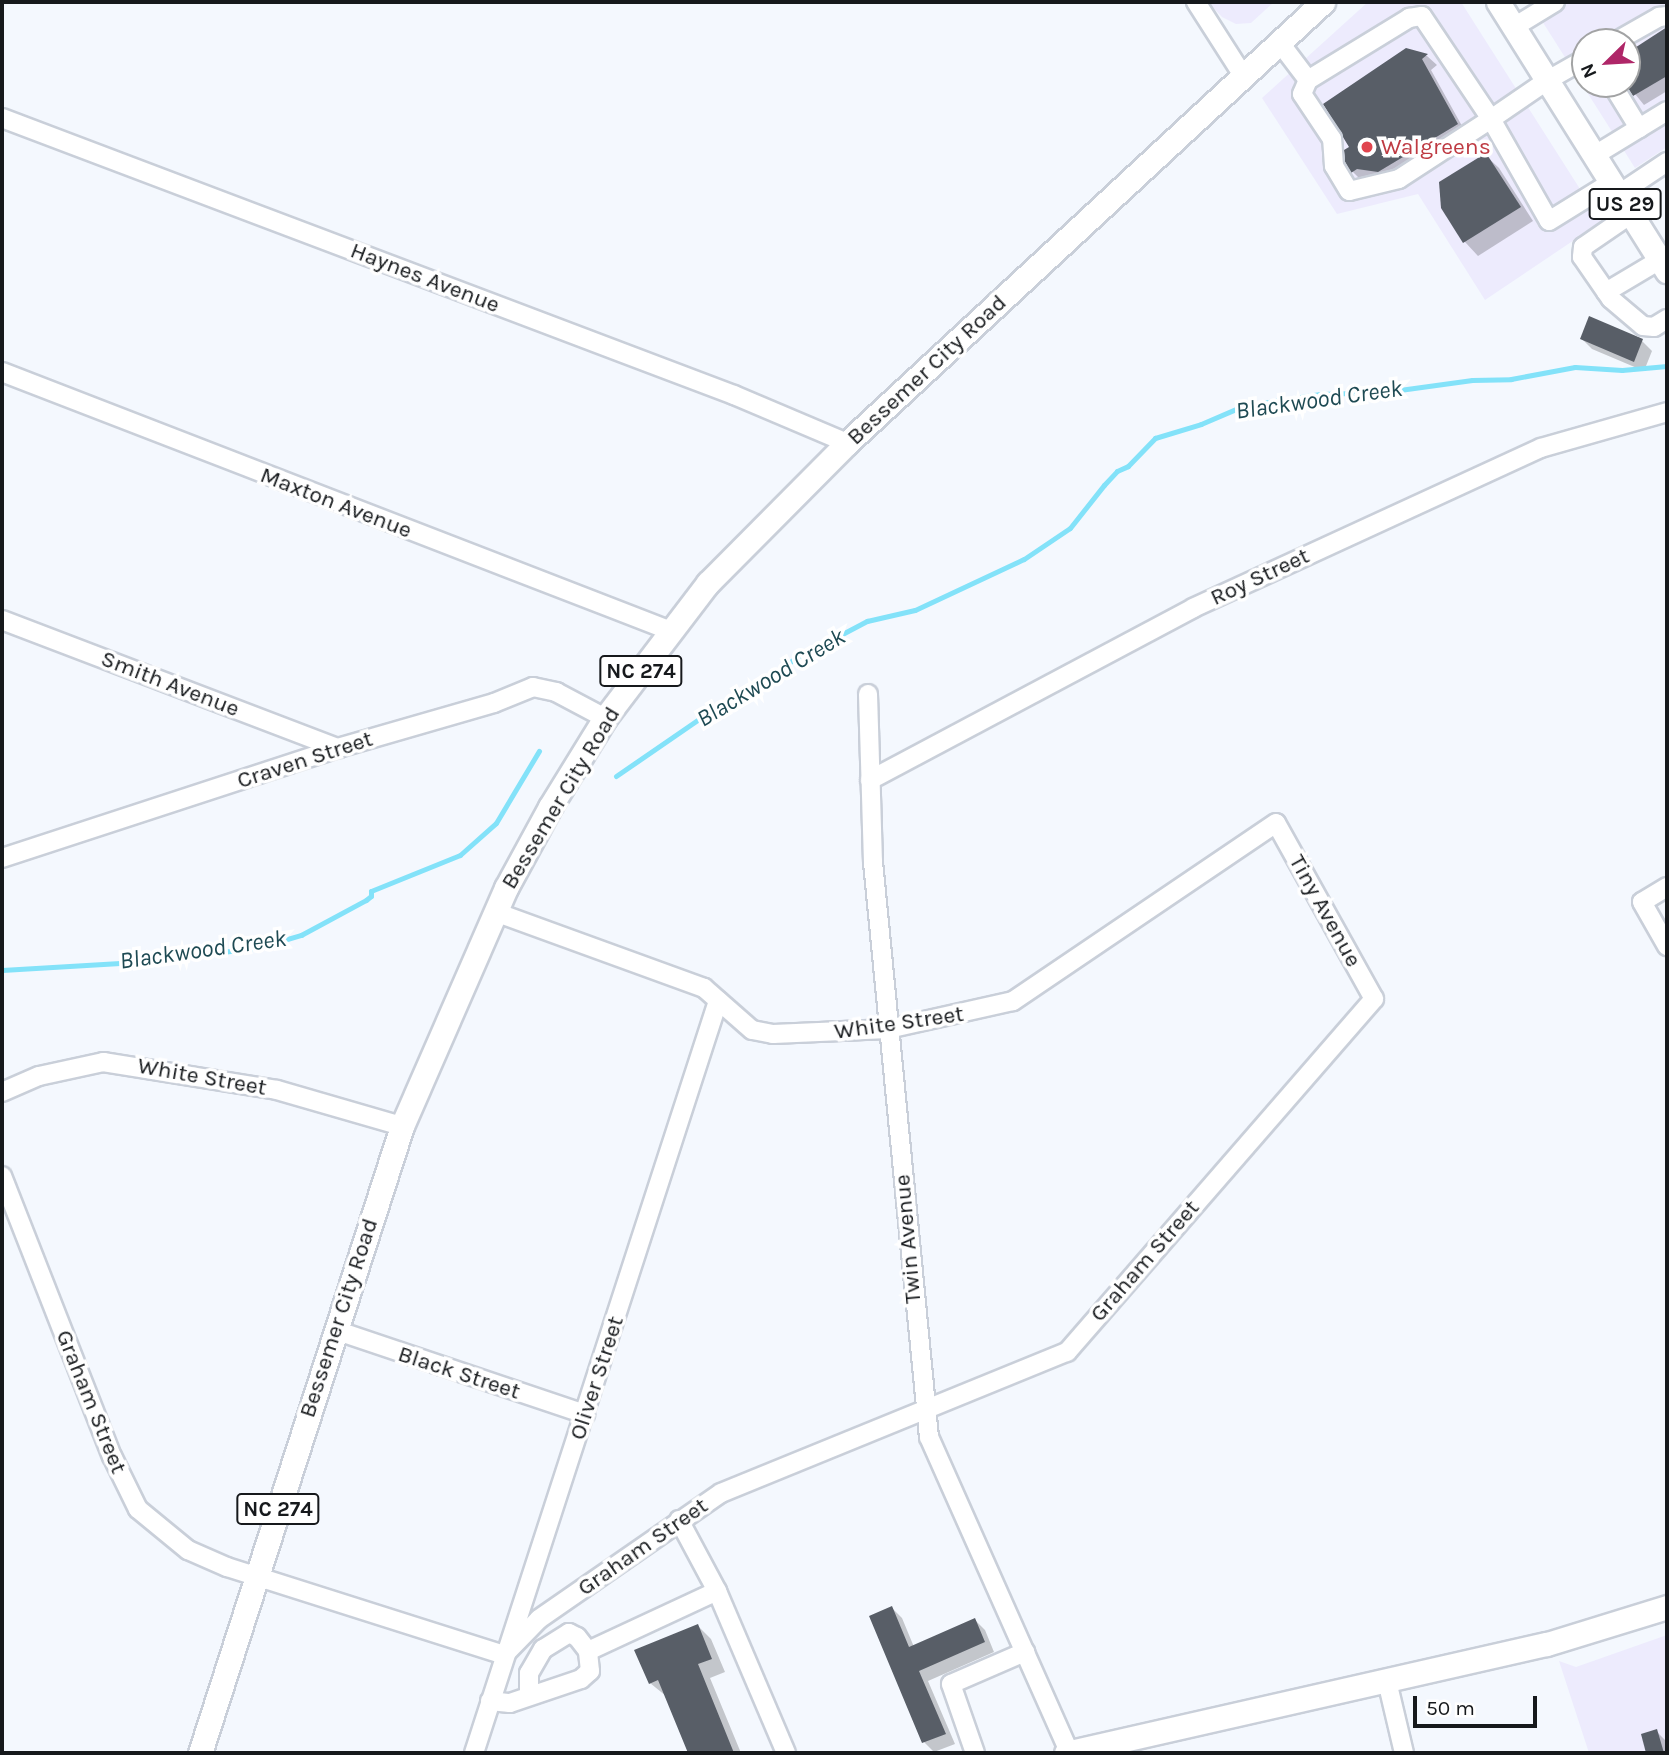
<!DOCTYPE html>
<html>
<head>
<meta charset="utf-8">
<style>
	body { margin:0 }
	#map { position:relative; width:1669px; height:1755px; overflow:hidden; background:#f4f8fe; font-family:Karla,sans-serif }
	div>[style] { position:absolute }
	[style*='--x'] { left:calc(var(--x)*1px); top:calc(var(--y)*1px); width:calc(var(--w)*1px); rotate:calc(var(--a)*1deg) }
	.commercial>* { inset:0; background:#edebfd }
	.shadow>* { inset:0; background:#0003 }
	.stream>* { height:5px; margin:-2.5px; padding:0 2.5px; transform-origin:2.5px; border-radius:2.5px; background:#83e2f9 }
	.building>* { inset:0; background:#585e67 }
	.roads { filter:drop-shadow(2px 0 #c9cfd9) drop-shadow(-2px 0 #c9cfd9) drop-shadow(0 2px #c9cfd9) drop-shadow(0 -2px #c9cfd9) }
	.minor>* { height:18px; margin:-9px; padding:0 9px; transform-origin:9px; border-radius:9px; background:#fff }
	.major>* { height:23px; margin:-11.5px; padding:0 11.5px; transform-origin:11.5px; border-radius:11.5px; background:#fff }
	.dots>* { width:19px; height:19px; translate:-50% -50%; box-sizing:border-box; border:4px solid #fff; border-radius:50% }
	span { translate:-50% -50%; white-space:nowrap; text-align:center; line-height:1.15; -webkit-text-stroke:7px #fff; paint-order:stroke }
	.shield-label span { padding:2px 5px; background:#fff; border:2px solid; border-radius:5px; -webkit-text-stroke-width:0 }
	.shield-label { font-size:21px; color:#16191c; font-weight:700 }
	.health-label { font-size:23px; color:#be3a42 }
	.left { translate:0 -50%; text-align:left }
	.street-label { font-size:23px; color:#16191c }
	.water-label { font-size:24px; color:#1e4a53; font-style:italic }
	.frame { position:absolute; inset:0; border:4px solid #16191c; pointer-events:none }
	.north { position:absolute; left:1571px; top:28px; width:70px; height:70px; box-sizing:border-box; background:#fff; border:2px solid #a2a3a4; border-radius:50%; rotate:246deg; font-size:19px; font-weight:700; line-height:28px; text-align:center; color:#16191c }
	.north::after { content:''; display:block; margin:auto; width:24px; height:32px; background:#af2668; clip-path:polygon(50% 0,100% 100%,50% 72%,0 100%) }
	.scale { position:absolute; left:1413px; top:1696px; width:124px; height:32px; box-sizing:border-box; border:4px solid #16191c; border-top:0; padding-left:9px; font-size:21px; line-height:24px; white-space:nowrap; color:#16191c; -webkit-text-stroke:5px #fff; paint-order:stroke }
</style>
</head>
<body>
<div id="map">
	<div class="commercial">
		<div style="clip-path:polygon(1208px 2px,1274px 2px,1251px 23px,1236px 24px,1222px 17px)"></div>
		<div style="clip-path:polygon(1368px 2px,1461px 2px,1601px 222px,1485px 300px,1418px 194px,1337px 214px,1262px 98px)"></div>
		<div style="clip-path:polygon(evenodd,1530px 2px,1667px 2px,1667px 147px,1635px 168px,1530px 2px,1585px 42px,1627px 42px,1627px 84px,1585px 84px,1585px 42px)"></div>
		<div style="clip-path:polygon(1667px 1635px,1667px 1753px,1589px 1753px,1559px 1661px,1576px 1667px)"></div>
	</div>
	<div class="shadow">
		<div style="clip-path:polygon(1666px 30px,1667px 91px,1644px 105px,1627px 84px,1627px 54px)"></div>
		<div style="clip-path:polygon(1406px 50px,1427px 56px,1437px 65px,1431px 70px,1467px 135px,1383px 183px,1363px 182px,1353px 172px)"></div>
		<div style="clip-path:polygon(1485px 155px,1499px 168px,1533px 221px,1478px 256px,1465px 242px,1443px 207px)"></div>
		<div style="clip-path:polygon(1582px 339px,1642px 341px,1652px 351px,1644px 371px,1592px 349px)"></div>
		<div style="clip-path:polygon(892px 1608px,902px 1618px,914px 1647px,975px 1620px,985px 1630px,994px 1652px,928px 1681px,955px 1744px,934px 1752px,924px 1742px,871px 1617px)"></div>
		<div style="clip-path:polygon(698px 1626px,711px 1639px,725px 1672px,710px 1678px,741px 1753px,690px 1753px,666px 1696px,650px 1683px)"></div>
		<div style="clip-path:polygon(1656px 1731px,1666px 1741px,1667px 1753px,1648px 1753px,1643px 1735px)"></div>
	</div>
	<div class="stream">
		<div style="--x:616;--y:776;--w:116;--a:-34.5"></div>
		<div style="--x:712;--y:710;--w:45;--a:-27.7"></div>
		<div style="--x:752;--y:689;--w:50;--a:-35.3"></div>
		<div style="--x:793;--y:660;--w:84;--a:-27.8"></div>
		<div style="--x:867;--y:621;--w:49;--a:-12.9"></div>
		<div style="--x:915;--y:610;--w:120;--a:-25.1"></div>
		<div style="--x:1024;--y:559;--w:55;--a:-34"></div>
		<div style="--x:1070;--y:528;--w:55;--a:-51.7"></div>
		<div style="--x:1104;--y:485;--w:19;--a:-47"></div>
		<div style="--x:1117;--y:471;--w:12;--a:-24"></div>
		<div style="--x:1128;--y:466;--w:39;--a:-46"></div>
		<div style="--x:1155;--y:438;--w:48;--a:-16.9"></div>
		<div style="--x:1201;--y:424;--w:46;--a:-23.2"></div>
		<div style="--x:1243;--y:406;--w:78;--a:-8.9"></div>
		<div style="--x:1320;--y:394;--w:65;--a:-1.8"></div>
		<div style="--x:1385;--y:392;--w:88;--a:-7.9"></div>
		<div style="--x:1472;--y:380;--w:39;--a:-1"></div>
		<div style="--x:1511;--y:379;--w:65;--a:-10.6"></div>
		<div style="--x:1575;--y:367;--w:47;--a:3.7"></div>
		<div style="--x:1622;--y:370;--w:45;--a:-5.1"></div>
		<div style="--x:2;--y:970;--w:152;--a:-3.4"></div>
		<div style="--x:154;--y:961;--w:107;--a:-7.5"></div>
		<div style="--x:260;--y:947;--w:43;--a:-16.3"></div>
		<div style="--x:301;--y:935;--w:74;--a:-28.3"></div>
		<div style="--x:366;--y:900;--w:6;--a:-39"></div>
		<div style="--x:371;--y:896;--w:5;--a:-90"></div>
		<div style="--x:371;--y:891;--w:96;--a:-22"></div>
		<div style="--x:460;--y:855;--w:48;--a:-41.6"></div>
		<div style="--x:496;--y:823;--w:84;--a:-59.2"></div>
	</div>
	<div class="building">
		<div style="clip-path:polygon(1667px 27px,1667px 76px,1633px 96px,1627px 87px,1627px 53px)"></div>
		<div style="clip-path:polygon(1406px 48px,1428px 54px,1422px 59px,1458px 124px,1378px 172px,1357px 169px,1351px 173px,1345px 162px,1344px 150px,1349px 147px,1323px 104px)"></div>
		<div style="clip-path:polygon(1486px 153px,1521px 207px,1463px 243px,1441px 208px,1439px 182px)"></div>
		<div style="clip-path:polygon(1589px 316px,1643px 339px,1634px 362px,1580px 339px)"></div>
		<div style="clip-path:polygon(892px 1606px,909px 1647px,975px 1618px,985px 1642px,919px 1671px,946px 1734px,922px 1743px,869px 1616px)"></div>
		<div style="clip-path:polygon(698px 1624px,712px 1659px,698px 1664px,734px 1753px,688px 1753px,658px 1680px,649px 1684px,634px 1650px)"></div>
		<div style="clip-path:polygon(1657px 1729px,1664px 1753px,1646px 1753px,1641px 1734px)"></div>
	</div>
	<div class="roads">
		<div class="minor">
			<div style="--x:1196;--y:2;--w:89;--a:57.4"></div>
			<div style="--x:1514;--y:27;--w:48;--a:-31.4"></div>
			<div style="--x:1615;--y:42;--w:51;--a:-29.6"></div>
			<div style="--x:1659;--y:17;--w:8;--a:-7"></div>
			<div style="--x:1280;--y:43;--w:46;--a:52.9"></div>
			<div style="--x:1585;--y:59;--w:43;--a:150.4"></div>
			<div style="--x:1548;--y:80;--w:69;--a:145.6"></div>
			<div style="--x:1491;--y:119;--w:110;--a:146.9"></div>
			<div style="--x:1399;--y:179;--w:51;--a:166.5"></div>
			<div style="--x:1349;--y:191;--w:29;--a:-121"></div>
			<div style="--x:1334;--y:166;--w:27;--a:-94"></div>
			<div style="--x:1332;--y:139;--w:54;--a:-123.7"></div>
			<div style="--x:1302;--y:94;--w:15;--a:-67"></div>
			<div style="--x:1308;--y:80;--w:119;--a:-31.5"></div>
			<div style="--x:1409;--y:18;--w:13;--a:-9"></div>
			<div style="--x:1422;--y:16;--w:124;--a:56.2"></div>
			<div style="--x:1491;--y:119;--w:117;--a:60.4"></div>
			<div style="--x:1549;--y:221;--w:74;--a:-31.8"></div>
			<div style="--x:1612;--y:84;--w:52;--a:58.5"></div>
			<div style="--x:2;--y:118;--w:783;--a:20.73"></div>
			<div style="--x:734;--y:395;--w:123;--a:23"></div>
			<div style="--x:1595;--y:155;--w:84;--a:-31.4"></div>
			<div style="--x:1619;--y:194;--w:58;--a:-33.7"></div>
			<div style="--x:1631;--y:214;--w:58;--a:145.5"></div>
			<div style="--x:1583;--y:247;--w:10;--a:96"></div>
			<div style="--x:1582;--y:257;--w:51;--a:55.4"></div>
			<div style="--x:1611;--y:299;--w:42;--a:40.2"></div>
			<div style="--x:1643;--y:326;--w:11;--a:5"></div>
			<div style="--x:1654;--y:327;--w:15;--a:-32"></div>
			<div style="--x:1606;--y:292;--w:63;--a:-30.7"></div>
			<div style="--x:2;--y:372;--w:717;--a:21.16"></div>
			<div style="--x:2;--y:620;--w:360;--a:20.9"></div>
			<div style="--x:868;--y:694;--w:168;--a:88.3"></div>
			<div style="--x:873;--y:862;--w:578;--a:84.44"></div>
			<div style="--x:929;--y:1437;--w:346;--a:66"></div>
			<div style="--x:870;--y:780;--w:366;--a:-28"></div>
			<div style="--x:1193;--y:608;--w:383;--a:-24.7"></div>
			<div style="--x:1541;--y:448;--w:131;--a:-15.9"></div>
			<div style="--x:2;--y:858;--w:354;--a:-18.1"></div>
			<div style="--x:338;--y:748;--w:162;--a:-16.1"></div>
			<div style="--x:494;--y:703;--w:42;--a:-22.3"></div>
			<div style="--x:533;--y:687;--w:24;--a:12"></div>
			<div style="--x:556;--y:692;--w:55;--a:28"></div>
			<div style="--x:1667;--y:887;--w:29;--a:149"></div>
			<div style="--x:1642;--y:902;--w:51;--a:60.4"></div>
			<div style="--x:2;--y:1092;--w:40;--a:-23.4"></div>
			<div style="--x:39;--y:1076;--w:66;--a:-12.3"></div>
			<div style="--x:103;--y:1062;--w:176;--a:9.1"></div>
			<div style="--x:277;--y:1090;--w:130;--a:16.1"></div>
			<div style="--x:2;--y:1176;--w:301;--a:68.6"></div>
			<div style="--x:112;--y:1456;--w:59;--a:63.9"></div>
			<div style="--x:138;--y:1509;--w:65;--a:39.4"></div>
			<div style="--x:188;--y:1550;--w:43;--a:23.6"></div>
			<div style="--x:227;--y:1567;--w:291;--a:17.6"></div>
			<div style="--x:504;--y:1655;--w:50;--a:-45.8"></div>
			<div style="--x:539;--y:1619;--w:221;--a:-34.7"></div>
			<div style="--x:721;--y:1493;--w:374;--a:-22.2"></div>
			<div style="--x:1067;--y:1352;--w:468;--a:-49"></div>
			<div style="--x:1374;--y:999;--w:201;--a:-119.1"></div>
			<div style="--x:1276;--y:823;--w:318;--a:145.9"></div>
			<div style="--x:1013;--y:1001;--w:128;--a:167.4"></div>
			<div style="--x:888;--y:1029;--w:115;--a:177.5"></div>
			<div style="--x:773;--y:1034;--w:21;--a:-169"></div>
			<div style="--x:752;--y:1030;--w:64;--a:-138.8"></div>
			<div style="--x:704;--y:988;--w:222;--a:-160"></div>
			<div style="--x:335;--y:1330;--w:264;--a:18.6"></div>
			<div style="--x:679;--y:1520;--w:81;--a:61.8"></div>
			<div style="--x:717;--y:1591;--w:176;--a:66.9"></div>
			<div style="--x:588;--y:1651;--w:142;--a:-24.9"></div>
			<div style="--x:1387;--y:1681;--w:74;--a:76.7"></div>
			<div style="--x:490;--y:1701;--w:20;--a:6"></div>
			<div style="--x:510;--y:1703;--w:75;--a:-18.7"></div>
			<div style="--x:581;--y:1679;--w:12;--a:-42"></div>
			<div style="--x:590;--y:1671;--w:20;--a:-96"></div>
			<div style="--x:588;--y:1651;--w:18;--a:-128"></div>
			<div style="--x:577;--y:1637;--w:9;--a:-153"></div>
			<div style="--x:569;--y:1633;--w:31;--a:148"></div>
			<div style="--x:543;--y:1649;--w:28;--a:120"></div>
			<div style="--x:529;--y:1673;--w:23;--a:90"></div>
			<div style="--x:474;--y:1753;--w:791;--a:-72.02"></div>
			<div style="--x:975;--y:1753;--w:73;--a:-109.2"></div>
			<div style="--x:951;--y:1684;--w:81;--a:-23.4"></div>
		</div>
		<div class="major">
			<div style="--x:1498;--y:2;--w:318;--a:57.9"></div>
			<div style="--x:200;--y:1753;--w:659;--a:-72.14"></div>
			<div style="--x:402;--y:1126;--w:260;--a:-66.4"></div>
			<div style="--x:506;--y:888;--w:92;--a:-61.5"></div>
			<div style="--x:550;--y:807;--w:105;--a:-58.3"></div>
			<div style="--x:605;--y:718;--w:170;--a:-52.7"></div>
			<div style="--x:708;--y:583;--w:197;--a:-45.2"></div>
			<div style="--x:847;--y:443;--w:649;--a:-42.81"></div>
			<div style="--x:1066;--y:1753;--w:493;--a:-12.8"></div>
			<div style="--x:1547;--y:1644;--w:126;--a:-17.1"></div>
		</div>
	</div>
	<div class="dots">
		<div style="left:1367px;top:147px;background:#e0444e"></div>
	</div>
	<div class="shield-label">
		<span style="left:1625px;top:204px">US 29</span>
		<span style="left:641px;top:671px">NC 274</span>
		<span style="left:278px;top:1509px">NC 274</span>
	</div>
	<div class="health-label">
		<span class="left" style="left:1381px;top:147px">Walgreens</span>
	</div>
	<div class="street-label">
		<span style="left:425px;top:278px;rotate:21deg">Haynes Avenue</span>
		<span style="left:927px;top:370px;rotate:-43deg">Bessemer City Road</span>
		<span style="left:336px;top:503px;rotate:21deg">Maxton Avenue</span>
		<span style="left:1260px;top:577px;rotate:-25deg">Roy Street</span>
		<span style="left:170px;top:684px;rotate:21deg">Smith Avenue</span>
		<span style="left:305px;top:760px;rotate:-18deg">Craven Street</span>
		<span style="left:561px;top:798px;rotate:-59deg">Bessemer City Road</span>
		<span style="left:1325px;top:911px;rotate:61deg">Tiny Avenue</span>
		<span style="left:899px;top:1023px;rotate:-8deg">White Street</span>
		<span style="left:202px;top:1077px;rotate:10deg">White Street</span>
		<span style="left:908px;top:1239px;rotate:-95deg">Twin Avenue</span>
		<span style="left:1145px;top:1261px;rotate:-49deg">Graham Street</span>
		<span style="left:339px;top:1318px;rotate:-72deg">Bessemer City Road</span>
		<span style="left:459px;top:1373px;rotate:18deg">Black Street</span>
		<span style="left:597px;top:1378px;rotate:-72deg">Oliver Street</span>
		<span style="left:91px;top:1402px;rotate:68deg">Graham Street</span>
		<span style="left:643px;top:1547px;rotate:-35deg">Graham Street</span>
	</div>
	<div class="water-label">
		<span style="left:1319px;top:400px;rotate:-8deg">Blackwood Creek</span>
		<span style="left:771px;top:678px;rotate:-31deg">Blackwood Creek</span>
		<span style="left:203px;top:950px;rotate:-8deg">Blackwood Creek</span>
	</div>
	<div class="frame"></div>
	<div class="north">N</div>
	<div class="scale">50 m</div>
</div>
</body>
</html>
